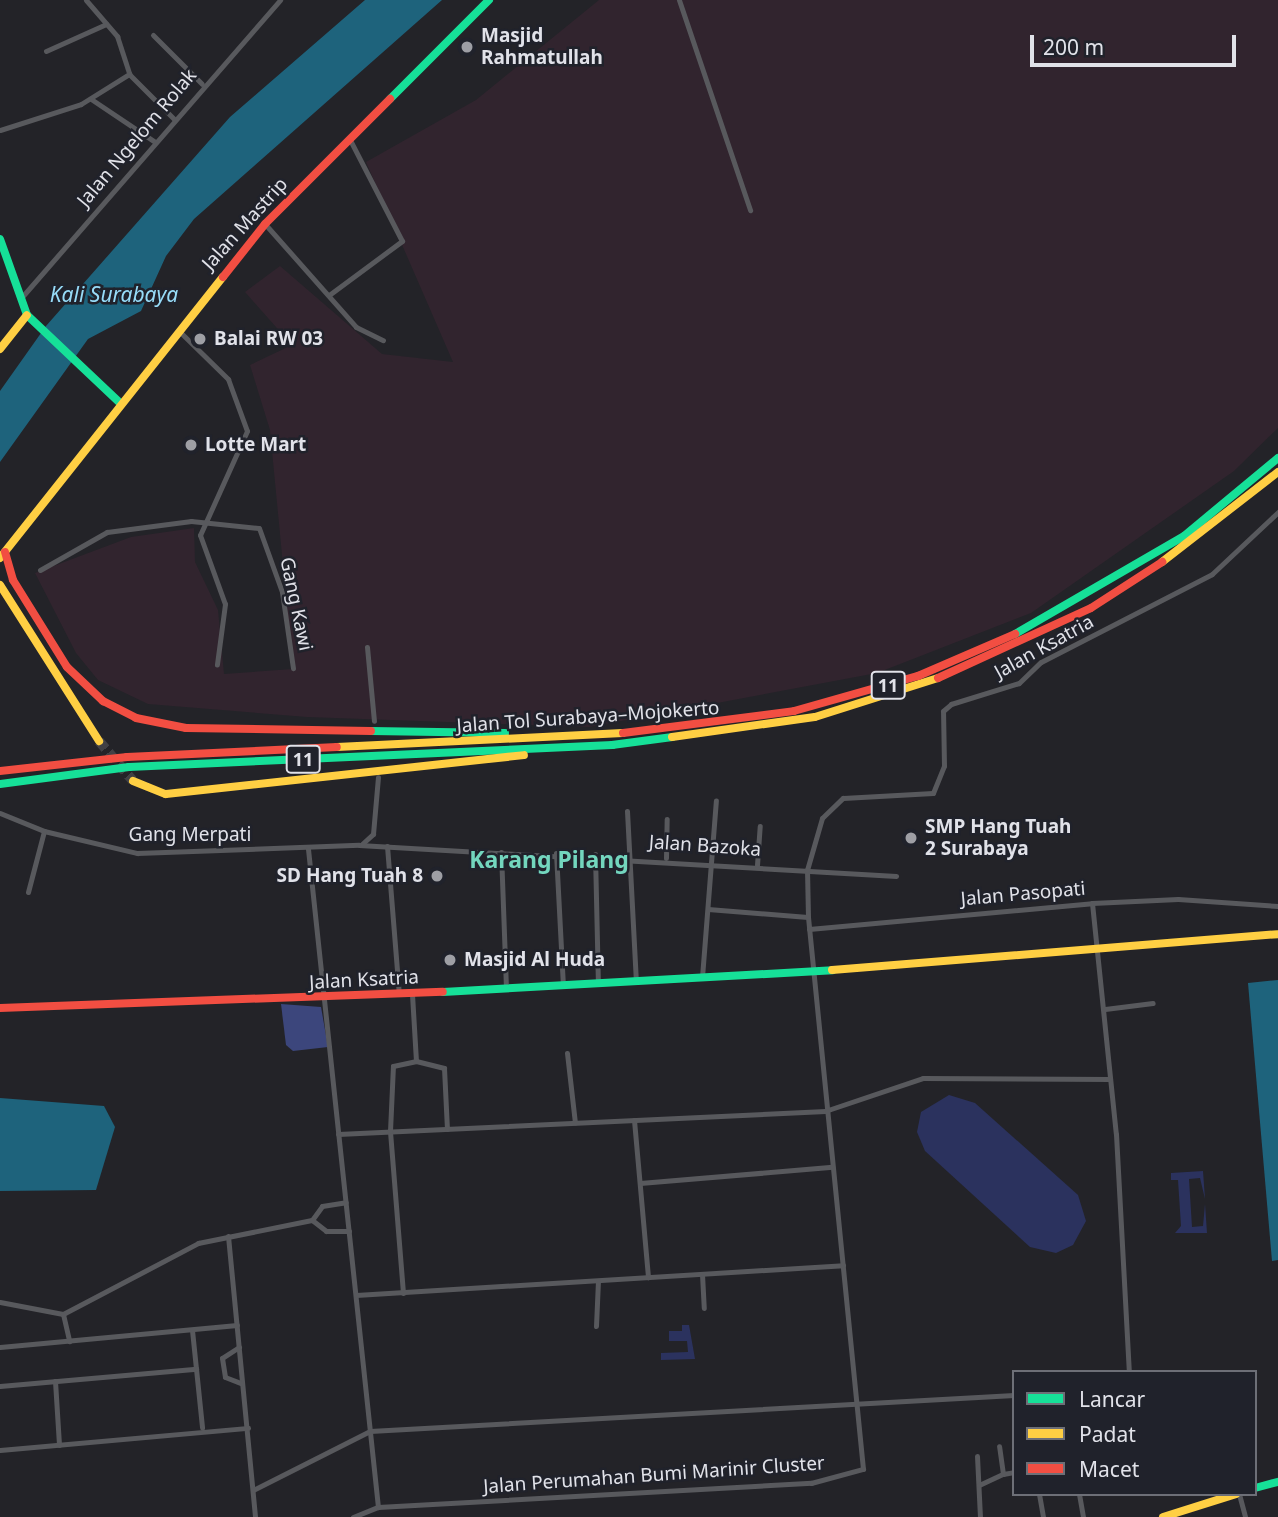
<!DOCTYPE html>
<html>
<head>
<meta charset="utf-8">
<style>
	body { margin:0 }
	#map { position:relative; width:1278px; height:1517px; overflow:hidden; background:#232328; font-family:"Noto Sans",sans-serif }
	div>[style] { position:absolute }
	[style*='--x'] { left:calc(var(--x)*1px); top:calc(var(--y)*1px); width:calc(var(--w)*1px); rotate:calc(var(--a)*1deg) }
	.industrial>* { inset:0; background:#31242e }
	.green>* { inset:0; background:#2b325e }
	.forest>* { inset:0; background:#3c467c }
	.water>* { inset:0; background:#1e637c }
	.highway-tunnel>* { height:10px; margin-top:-5px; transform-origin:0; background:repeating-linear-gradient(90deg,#404045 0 10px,transparent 0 15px) }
	.street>* { height:5px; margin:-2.5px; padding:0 2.5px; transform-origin:2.5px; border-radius:2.5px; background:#58595d }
	.fast>* { height:8px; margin:-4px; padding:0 4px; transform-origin:4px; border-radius:4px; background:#16e098 }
	.slow>* { height:8px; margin:-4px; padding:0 4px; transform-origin:4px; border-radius:4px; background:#ffcf43 }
	.jam>* { height:8px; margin:-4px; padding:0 4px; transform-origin:4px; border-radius:4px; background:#f24e42 }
	.dots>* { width:19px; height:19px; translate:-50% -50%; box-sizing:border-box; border:4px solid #20222b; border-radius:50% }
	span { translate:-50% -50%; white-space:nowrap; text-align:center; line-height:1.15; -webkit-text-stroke:5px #20222b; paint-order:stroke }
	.shield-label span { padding:2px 5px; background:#20222b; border:2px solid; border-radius:5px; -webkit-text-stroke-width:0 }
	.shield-label { font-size:18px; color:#e1e2e9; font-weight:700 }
	.poi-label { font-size:19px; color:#e1e2e9; font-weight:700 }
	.left { translate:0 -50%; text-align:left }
	.right { translate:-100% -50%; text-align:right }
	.street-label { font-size:19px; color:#e1e2e9 }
	.water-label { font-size:21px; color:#97dcf8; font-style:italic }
	.quarter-label { font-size:23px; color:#73d6be; font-weight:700 }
	.legend { position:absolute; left:1012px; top:1370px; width:245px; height:126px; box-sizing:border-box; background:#20222b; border:2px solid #6d6f77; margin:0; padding:9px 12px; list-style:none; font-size:21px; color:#e1e2e9 }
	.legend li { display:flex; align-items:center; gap:14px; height:35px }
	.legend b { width:35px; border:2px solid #6d6f77 }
	.scale { position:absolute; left:1030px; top:35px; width:206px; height:32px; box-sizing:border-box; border:4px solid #e1e2e9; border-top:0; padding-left:9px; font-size:21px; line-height:24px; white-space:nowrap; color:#e1e2e9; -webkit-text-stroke:5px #20222b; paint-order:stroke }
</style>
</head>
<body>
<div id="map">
	<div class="industrial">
		<div style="clip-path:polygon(599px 0,1278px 0,1278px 428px,1234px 471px,1031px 613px,877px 673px,589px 727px,307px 717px,148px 704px,98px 680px,76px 653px,35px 573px,131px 537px,194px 528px,195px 562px,218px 610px,224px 674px,293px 669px,270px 430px,250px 365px,292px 345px,245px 292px,280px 266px,382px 354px,453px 362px,366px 162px,476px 100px)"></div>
	</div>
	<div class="green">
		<div style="clip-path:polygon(949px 1095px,975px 1103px,1078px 1195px,1086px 1221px,1073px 1245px,1056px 1253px,1030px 1247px,925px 1151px,917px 1132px,921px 1112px)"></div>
		<div style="clip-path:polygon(1203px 1171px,1205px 1199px,1200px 1178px,1189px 1179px,1192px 1227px,1203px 1226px,1205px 1204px,1207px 1233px,1175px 1233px,1181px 1226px,1178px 1180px,1171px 1180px,1171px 1173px)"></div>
		<div style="clip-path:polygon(682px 1325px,689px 1325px,695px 1359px,661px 1360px,661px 1353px,688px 1352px,687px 1341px,669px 1341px,669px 1331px,682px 1331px)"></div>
	</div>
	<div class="forest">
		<div style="clip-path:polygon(281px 1004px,321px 1007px,328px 1047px,293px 1051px,286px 1045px)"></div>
	</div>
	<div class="water">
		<div style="clip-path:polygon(365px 0,442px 0,194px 219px,166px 256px,141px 311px,88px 339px,0 462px,0 391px,46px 326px,230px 117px)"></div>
		<div style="clip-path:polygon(1278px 980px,1278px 1260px,1272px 1261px,1248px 983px)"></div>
		<div style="clip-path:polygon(0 1098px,104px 1106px,115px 1127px,96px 1190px,0 1191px)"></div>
	</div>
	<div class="highway-tunnel">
		<div style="--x:99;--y:741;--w:52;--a:49.6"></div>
	</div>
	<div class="street">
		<div style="--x:86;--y:0;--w:48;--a:49.3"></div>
		<div style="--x:117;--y:36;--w:40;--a:72"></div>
		<div style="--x:129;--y:74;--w:64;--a:45"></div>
		<div style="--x:679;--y:0;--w:222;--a:71.3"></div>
		<div style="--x:153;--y:35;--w:69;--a:45"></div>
		<div style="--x:46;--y:51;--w:66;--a:-24.2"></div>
		<div style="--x:91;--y:99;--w:77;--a:33.9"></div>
		<div style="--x:0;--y:130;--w:85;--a:-17.8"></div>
		<div style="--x:81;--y:104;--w:57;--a:-32"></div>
		<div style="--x:265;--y:224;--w:137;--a:48.5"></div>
		<div style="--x:356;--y:327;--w:30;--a:26"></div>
		<div style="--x:329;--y:295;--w:91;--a:-36.5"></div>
		<div style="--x:402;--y:241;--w:116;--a:-117.2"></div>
		<div style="--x:21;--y:298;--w:395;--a:-49"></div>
		<div style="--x:179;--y:331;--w:69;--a:44.4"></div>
		<div style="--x:228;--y:379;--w:55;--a:69.9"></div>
		<div style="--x:247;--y:431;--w:114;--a:114.3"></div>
		<div style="--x:200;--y:535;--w:73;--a:70.1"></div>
		<div style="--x:225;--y:604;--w:61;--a:97.6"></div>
		<div style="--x:40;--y:570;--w:77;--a:-29.6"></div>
		<div style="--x:107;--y:532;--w:85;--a:-7.5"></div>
		<div style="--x:191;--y:521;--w:68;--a:5.9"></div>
		<div style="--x:259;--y:528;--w:68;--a:70.2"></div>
		<div style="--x:282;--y:592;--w:77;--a:81.8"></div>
		<div style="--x:367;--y:647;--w:74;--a:84.6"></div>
		<div style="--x:627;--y:811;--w:169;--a:87"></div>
		<div style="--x:0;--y:813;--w:48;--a:22.2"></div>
		<div style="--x:44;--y:831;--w:96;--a:13.3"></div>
		<div style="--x:137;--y:853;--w:222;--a:-2.1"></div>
		<div style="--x:359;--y:845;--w:538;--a:3.3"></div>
		<div style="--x:362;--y:844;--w:15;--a:-42"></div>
		<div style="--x:373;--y:834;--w:57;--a:-85"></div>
		<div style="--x:387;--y:846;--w:148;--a:85.4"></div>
		<div style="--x:308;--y:849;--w:662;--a:83.93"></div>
		<div style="--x:501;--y:852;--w:135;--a:87.9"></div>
		<div style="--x:556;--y:853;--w:132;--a:87"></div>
		<div style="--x:595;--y:854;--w:129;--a:88.7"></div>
		<div style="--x:666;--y:858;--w:39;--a:-89"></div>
		<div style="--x:757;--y:865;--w:39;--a:-86"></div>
		<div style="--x:28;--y:892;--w:63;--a:-75.3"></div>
		<div style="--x:1092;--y:903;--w:232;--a:84.1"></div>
		<div style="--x:1116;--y:1134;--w:238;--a:86.9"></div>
		<div style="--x:708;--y:909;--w:100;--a:4.6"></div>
		<div style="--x:809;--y:929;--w:284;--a:-5.2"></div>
		<div style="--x:1092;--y:903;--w:86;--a:-2.7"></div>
		<div style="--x:1178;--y:899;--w:100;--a:4"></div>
		<div style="--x:702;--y:977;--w:177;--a:-85.5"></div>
		<div style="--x:412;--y:994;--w:67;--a:86.6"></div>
		<div style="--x:1105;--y:1009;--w:48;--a:-7.1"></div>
		<div style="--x:567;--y:1053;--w:70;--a:83.5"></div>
		<div style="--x:634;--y:1120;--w:158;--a:84.9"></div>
		<div style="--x:338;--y:1134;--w:488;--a:-2.7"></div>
		<div style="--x:825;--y:1111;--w:103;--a:-18.6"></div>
		<div style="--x:923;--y:1078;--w:187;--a:0.3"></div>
		<div style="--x:640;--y:1183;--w:193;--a:-4.8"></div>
		<div style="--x:312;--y:1220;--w:18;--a:38"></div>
		<div style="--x:326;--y:1231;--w:23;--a:0"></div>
		<div style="--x:228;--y:1236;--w:282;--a:84.5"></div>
		<div style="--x:702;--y:1274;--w:34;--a:87"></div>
		<div style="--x:403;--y:1293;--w:163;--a:-94.6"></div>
		<div style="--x:390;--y:1131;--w:65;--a:-87.4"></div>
		<div style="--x:393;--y:1066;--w:24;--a:-12"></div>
		<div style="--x:416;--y:1061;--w:29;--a:14"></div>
		<div style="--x:444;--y:1068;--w:61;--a:87.2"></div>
		<div style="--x:356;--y:1295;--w:488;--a:-3.5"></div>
		<div style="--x:0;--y:1302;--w:64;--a:10.8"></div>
		<div style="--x:63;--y:1314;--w:153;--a:-27.7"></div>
		<div style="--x:198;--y:1243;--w:116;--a:-11.4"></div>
		<div style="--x:312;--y:1220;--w:17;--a:-54"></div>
		<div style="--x:322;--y:1206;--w:24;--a:-9"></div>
		<div style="--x:63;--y:1314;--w:28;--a:77"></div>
		<div style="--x:596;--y:1326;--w:45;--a:-87.5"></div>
		<div style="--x:192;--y:1330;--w:98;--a:84.1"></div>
		<div style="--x:0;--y:1347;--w:238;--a:-5.3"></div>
		<div style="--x:239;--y:1347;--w:20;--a:147"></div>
		<div style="--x:222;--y:1358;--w:19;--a:81"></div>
		<div style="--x:225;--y:1377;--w:17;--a:21"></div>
		<div style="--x:55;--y:1381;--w:64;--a:86.4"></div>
		<div style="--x:0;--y:1386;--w:197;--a:-5"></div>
		<div style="--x:0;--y:1450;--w:249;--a:-5.1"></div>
		<div style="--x:977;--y:1456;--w:61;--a:87.2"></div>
		<div style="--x:1003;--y:1474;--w:11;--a:-10"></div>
		<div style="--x:979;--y:1485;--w:26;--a:-25"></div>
		<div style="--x:1003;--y:1474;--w:28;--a:-98"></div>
		<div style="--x:253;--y:1490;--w:131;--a:-26.8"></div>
		<div style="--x:370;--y:1431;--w:645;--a:-3.2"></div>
		<div style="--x:1039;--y:1494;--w:23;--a:80"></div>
		<div style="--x:1079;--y:1494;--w:23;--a:80"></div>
		<div style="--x:1239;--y:1494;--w:24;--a:75"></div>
		<div style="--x:353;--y:1517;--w:27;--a:-22"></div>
		<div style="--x:378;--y:1507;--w:434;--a:-3.2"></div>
		<div style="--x:811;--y:1483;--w:54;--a:-15.1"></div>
		<div style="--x:863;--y:1469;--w:555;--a:-95.69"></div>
		<div style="--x:808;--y:917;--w:47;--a:-91.2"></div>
		<div style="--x:807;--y:870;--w:54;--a:-73.9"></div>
		<div style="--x:822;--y:818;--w:29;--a:-44"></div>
		<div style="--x:843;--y:798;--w:90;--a:-3.2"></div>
		<div style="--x:933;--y:793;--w:29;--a:-68"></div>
		<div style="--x:944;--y:766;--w:55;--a:-91"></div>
		<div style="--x:943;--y:711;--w:11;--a:-41"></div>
		<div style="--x:951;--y:704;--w:71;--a:-17.2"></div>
		<div style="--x:1019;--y:683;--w:30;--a:-44"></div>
		<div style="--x:1041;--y:662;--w:192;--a:-27.2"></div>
		<div style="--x:1212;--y:574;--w:91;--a:-43.2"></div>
	</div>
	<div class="fast">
		<div style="--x:390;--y:99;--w:140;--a:-45"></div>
		<div style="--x:0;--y:239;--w:81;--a:70.4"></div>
		<div style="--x:27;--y:315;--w:127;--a:43.4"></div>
		<div style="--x:1015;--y:634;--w:195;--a:-30.1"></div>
		<div style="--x:1184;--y:536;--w:122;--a:-39.7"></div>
		<div style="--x:371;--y:731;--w:134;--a:0.9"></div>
		<div style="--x:0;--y:784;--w:130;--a:-7.5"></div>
		<div style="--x:129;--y:767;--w:484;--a:-2.6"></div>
		<div style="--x:612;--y:745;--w:61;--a:-7.6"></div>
		<div style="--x:443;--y:992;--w:390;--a:-3.2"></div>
		<div style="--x:1255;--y:1488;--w:24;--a:-15"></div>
	</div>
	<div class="slow">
		<div style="--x:0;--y:349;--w:43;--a:-51.5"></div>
		<div style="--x:0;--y:558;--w:359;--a:-51.6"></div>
		<div style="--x:1162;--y:562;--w:147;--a:-37.8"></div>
		<div style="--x:0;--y:585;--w:185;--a:57.6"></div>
		<div style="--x:672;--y:737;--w:144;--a:-8"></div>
		<div style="--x:815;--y:717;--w:129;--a:-17.6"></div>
		<div style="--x:337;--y:747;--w:286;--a:-2.8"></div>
		<div style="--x:133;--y:781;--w:35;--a:22"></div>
		<div style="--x:166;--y:794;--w:360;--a:-6.2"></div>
		<div style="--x:832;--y:970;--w:447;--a:-4.6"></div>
		<div style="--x:1163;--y:1517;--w:77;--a:-17.5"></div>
	</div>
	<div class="jam">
		<div style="--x:223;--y:277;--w:68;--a:-51.6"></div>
		<div style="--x:265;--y:224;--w:177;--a:-45"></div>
		<div style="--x:5;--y:552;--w:29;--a:74"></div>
		<div style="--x:13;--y:580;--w:102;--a:58.2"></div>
		<div style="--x:67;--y:667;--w:50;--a:43.4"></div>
		<div style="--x:103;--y:701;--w:37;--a:27"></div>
		<div style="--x:136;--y:718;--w:51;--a:11.3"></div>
		<div style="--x:186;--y:728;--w:185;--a:0.9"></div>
		<div style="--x:938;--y:678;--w:168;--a:-24.6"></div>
		<div style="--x:1091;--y:608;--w:85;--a:-32.9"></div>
		<div style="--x:623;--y:733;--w:172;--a:-7.3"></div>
		<div style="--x:794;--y:711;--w:129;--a:-15.8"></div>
		<div style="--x:918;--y:676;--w:106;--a:-23.4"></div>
		<div style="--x:0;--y:771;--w:128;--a:-6.3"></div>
		<div style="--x:127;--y:757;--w:210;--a:-2.7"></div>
		<div style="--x:0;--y:1008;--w:443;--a:-2.1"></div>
	</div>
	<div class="dots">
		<div style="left:467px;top:47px;background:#9e9fa5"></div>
		<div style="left:200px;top:339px;background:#9e9fa5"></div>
		<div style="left:191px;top:445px;background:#9e9fa5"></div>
		<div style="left:911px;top:838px;background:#9e9fa5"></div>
		<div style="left:437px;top:876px;background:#9e9fa5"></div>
		<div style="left:450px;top:960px;background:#9e9fa5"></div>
	</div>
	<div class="shield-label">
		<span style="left:888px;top:685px">11</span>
		<span style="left:303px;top:759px">11</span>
	</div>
	<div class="poi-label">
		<span class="left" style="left:481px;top:47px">Masjid<br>Rahmatullah</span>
		<span class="left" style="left:214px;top:339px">Balai RW 03</span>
		<span class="left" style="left:205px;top:445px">Lotte Mart</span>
		<span class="left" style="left:925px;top:838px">SMP Hang Tuah<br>2 Surabaya</span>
		<span class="right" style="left:423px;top:876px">SD Hang Tuah 8</span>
		<span class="left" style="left:464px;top:960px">Masjid Al Huda</span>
	</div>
	<div class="street-label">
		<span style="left:137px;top:138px;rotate:-50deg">Jalan Ngelom Rolak</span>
		<span style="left:245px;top:224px;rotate:-48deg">Jalan Mastrip</span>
		<span style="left:296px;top:604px;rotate:78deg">Gang Kawi</span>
		<span style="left:1044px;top:647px;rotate:-29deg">Jalan Ksatria</span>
		<span style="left:588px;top:717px;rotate:-4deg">Jalan Tol Surabaya–Mojokerto</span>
		<span style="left:190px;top:835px">Gang Merpati</span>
		<span style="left:705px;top:846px;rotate:4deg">Jalan Bazoka</span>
		<span style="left:1023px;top:894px;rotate:-5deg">Jalan Pasopati</span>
		<span style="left:364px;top:980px;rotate:-3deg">Jalan Ksatria</span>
		<span style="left:654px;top:1475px;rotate:-4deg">Jalan Perumahan Bumi Marinir Cluster</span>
	</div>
	<div class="water-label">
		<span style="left:114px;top:294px">Kali Surabaya</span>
	</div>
	<div class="quarter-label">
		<span style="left:549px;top:859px">Karang Pilang</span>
	</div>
	<ul class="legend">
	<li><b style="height:9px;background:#16e098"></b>Lancar</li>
	<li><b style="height:9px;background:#ffcf43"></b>Padat</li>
	<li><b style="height:9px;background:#f24e42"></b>Macet</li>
	</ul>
	<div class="scale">200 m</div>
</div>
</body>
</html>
